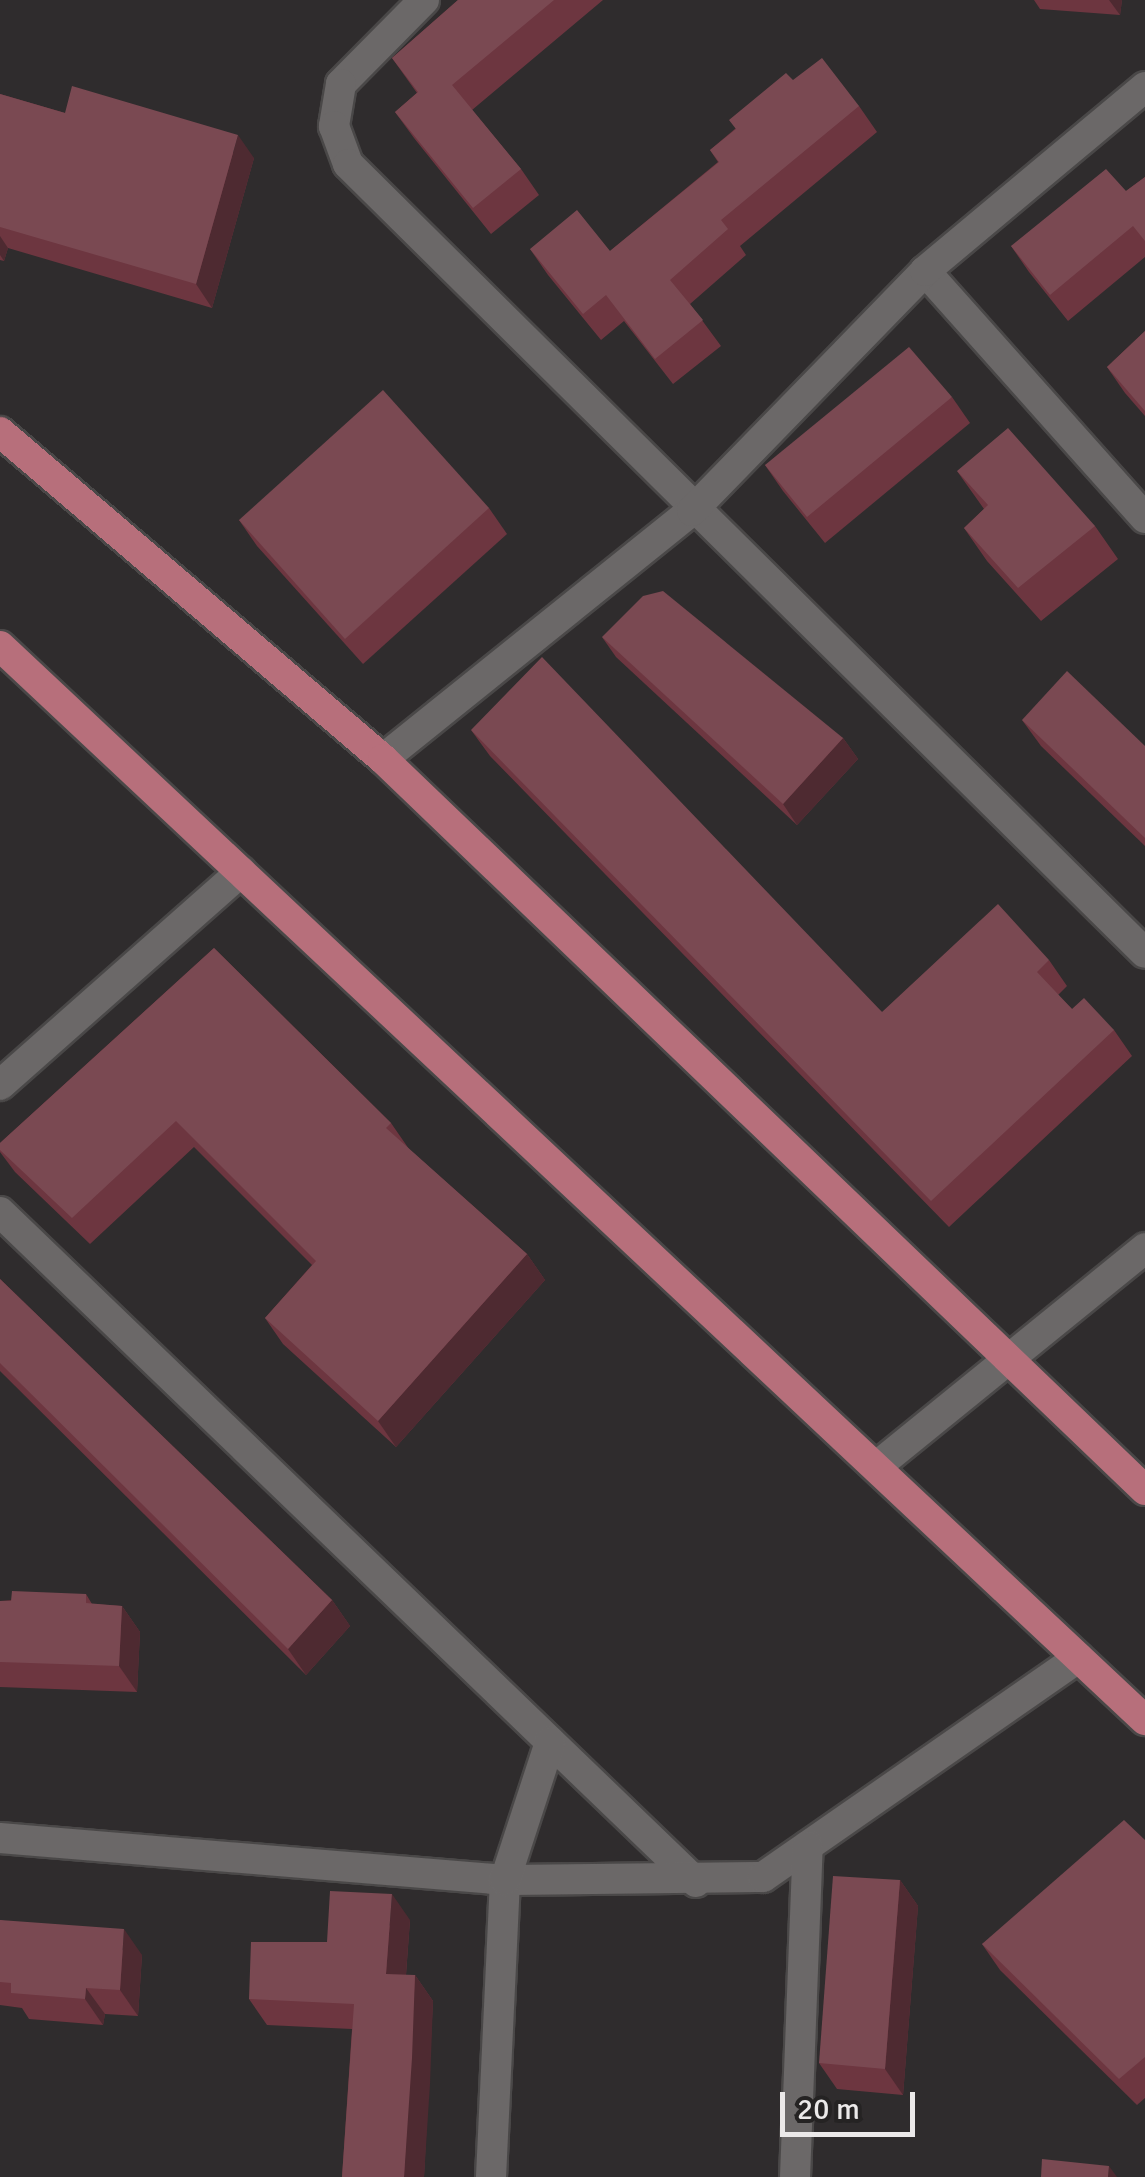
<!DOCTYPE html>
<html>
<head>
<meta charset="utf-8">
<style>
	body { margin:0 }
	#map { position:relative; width:1145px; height:2177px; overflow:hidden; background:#2f2c2d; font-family:Signika,sans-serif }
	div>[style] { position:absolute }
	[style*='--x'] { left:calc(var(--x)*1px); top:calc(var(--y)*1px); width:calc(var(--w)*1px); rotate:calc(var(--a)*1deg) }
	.roads { filter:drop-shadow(2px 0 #4a4848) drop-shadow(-2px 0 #4a4848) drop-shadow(0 2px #4a4848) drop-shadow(0 -2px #4a4848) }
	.minor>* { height:30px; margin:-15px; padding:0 15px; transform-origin:15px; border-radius:15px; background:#6b6868 }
	.primary>* { height:30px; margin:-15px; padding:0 15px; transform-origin:15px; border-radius:15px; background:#b76f7b }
	.wall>* { inset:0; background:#6d3640 }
	.shaded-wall>* { inset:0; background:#4e2a31 }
	.building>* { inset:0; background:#7a4952 }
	span { translate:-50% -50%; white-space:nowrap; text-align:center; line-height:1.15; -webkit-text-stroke:8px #252323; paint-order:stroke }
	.scale { position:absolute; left:780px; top:2092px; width:135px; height:45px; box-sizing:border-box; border:5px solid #ebe9e9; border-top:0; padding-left:12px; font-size:30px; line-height:35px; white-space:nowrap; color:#ebe9e9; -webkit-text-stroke:8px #252323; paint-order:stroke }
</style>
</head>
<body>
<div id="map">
	<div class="roads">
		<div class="minor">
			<div style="--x:424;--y:0;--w:118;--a:134.7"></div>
			<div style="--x:341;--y:84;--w:43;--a:99.5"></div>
			<div style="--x:334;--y:126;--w:40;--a:69.8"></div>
			<div style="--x:348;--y:164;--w:1121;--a:44.71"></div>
			<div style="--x:925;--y:271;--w:331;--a:48.3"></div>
			<div style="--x:383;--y:759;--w:396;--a:-38.8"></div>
			<div style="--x:692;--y:511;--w:334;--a:-45.8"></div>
			<div style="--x:925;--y:271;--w:287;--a:-39.9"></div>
			<div style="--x:0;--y:1085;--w:322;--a:-41.5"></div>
			<div style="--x:0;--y:1212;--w:966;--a:43.91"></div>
			<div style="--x:876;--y:1467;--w:347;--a:-39.1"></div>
			<div style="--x:0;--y:1838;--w:507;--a:4.75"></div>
			<div style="--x:505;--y:1880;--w:258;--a:-0.7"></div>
			<div style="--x:763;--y:1877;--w:384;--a:-34.8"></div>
			<div style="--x:491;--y:2177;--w:297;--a:-87.3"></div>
			<div style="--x:505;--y:1880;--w:145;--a:-71.9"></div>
			<div style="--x:795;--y:2177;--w:331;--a:-87.8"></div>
		</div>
		<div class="primary">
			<div style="--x:0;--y:432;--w:504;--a:40.49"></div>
			<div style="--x:383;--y:759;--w:1056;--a:43.81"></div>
			<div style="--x:0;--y:646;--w:1570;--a:43.17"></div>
		</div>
	</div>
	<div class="wall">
		<div style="clip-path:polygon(458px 0,603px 0,472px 110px,521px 169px,539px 195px,491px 234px,414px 138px,395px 112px,417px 93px,392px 58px)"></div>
		<div style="clip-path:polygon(1034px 0,1122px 0,1120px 15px,1040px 9px)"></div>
		<div style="clip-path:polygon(793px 80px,859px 106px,877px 132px,740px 246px,746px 255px,690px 304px,721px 346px,673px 384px,624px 321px,601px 340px,548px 275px,530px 249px,610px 251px,718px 162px,710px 150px)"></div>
		<div style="clip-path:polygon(0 94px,65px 113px,254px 158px,212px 308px,8px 248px,4px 261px,0 260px)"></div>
		<div style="clip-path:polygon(1145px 177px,1145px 257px,1068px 321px,1029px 272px,1011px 246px,1126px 191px)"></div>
		<div style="clip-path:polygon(1145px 331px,1145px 416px,1125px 393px,1107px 367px)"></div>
		<div style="clip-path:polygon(952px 397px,970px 423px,825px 543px,783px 491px,765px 465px)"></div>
		<div style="clip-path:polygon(957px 471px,1095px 526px,1118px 559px,1041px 621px,987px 561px,964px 528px,984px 509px)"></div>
		<div style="clip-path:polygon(489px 508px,507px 534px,363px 664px,257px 546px,239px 520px)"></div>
		<div style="clip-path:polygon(602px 637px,843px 738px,858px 759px,797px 825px,616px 657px)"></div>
		<div style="clip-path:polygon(1022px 720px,1145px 746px,1145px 846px,1041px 746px)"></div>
		<div style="clip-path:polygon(471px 730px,882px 1012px,1049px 960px,1067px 986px,1058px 995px,1072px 1009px,1114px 1030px,1132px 1056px,949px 1227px,490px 756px)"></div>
		<div style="clip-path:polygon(214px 948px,391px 1123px,409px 1149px,527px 1254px,545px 1280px,396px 1447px,283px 1344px,265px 1318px,312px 1265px,194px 1147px,90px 1244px,15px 1172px,0 1152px,0 1143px)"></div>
		<div style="clip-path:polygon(0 1279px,332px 1600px,350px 1626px,306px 1675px,0 1371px)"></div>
		<div style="clip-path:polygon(86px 1594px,92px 1604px,122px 1606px,140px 1632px,137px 1692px,0 1687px,0 1601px)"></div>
		<div style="clip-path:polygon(1145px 1840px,1145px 2098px,1137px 2105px,1000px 1970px,982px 1944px)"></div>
		<div style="clip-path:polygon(900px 1880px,918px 1906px,903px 2095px,837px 2089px,819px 2063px)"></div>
		<div style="clip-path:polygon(0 1920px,142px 1955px,138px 2016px,105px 2014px,103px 2025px,29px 2019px,22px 2008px,0 2005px)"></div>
		<div style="clip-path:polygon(410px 1920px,406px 1975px,415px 1975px,433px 2001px,424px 2177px,342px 2177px,352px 2029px,267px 2025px,249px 1999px,327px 1942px)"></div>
	</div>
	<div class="shaded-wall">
		<div style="clip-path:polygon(1109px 0,1122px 0,1120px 15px)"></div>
		<div style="clip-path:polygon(238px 135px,254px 158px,212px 308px,196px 284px)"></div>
		<div style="clip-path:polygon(0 236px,8px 248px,4px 261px,0 255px)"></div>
		<div style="clip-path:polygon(843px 738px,858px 759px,797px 825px,783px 804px)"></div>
		<div style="clip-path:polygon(527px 1254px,545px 1280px,396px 1447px,378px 1421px)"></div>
		<div style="clip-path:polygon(332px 1600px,350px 1626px,306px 1675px,288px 1649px)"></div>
		<div style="clip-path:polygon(122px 1606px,140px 1632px,137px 1692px,119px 1666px)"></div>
		<div style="clip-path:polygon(900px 1880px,918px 1906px,903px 2095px,885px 2069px)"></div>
		<div style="clip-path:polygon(392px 1894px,410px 1920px,404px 2000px,386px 1974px)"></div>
		<div style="clip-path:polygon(124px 1929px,142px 1955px,138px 2016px,120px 1990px)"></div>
		<div style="clip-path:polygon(415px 1975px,433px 2001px,430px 2084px,424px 2177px,404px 2177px)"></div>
		<div style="clip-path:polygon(86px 1988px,105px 2014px,103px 2025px,85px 1999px)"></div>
		<div style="clip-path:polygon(1109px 2166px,1117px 2177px,1108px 2177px)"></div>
	</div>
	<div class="building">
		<div style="clip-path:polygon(458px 0,554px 0,452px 85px,521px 169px,473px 208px,395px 112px,418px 92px,392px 58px)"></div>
		<div style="clip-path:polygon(822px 58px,859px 106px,721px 220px,728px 229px,670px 280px,703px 320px,655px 359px,606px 295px,583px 314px,530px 249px,577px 210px,610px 251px,719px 162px,710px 150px,736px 129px,729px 120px,786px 73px,793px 80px)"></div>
		<div style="clip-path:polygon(72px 86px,238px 135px,196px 284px,0 227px,0 94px,65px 113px)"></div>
		<div style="clip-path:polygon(1106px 169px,1126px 191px,1145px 177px,1145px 241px,1133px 226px,1050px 295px,1011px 246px)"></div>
		<div style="clip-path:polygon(1145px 331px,1145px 411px,1107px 367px)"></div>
		<div style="clip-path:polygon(909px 347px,952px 397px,807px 517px,765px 465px)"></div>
		<div style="clip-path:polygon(383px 390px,489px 508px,345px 639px,239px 520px)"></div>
		<div style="clip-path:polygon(1008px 428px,1095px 526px,1018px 588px,964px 528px,988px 505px,957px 471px)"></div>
		<div style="clip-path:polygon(663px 591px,843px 738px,783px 804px,602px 637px,643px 596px)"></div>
		<div style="clip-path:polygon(542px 657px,882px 1012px,998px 904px,1049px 960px,1037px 972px,1072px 1009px,1084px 998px,1114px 1030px,931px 1201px,471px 730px)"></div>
		<div style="clip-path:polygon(1067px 671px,1145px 746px,1145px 838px,1022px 720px)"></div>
		<div style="clip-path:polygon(214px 948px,391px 1123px,386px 1128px,527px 1254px,378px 1421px,265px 1318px,316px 1261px,176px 1121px,72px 1218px,0 1150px,0 1143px)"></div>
		<div style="clip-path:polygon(0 1279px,332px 1600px,288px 1649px,0 1363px)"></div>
		<div style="clip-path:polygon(12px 1591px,86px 1594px,86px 1603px,122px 1606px,119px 1666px,0 1662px,0 1601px,11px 1601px)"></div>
		<div style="clip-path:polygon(1124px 1820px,1145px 1840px,1145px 2057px,1119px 2079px,982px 1944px)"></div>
		<div style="clip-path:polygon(833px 1876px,900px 1880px,885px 2069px,819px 2063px)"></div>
		<div style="clip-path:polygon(330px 1891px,392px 1894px,386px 1974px,415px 1975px,412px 2058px,404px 2177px,342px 2177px,354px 2004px,249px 1999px,251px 1942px,327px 1942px)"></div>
		<div style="clip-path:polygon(0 1920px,124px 1929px,120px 1990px,86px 1988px,85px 1999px,11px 1993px,11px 1983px,0 1982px)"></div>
		<div style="clip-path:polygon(1042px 2159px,1109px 2166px,1108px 2177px,1041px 2177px)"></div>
	</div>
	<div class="scale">20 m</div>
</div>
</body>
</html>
